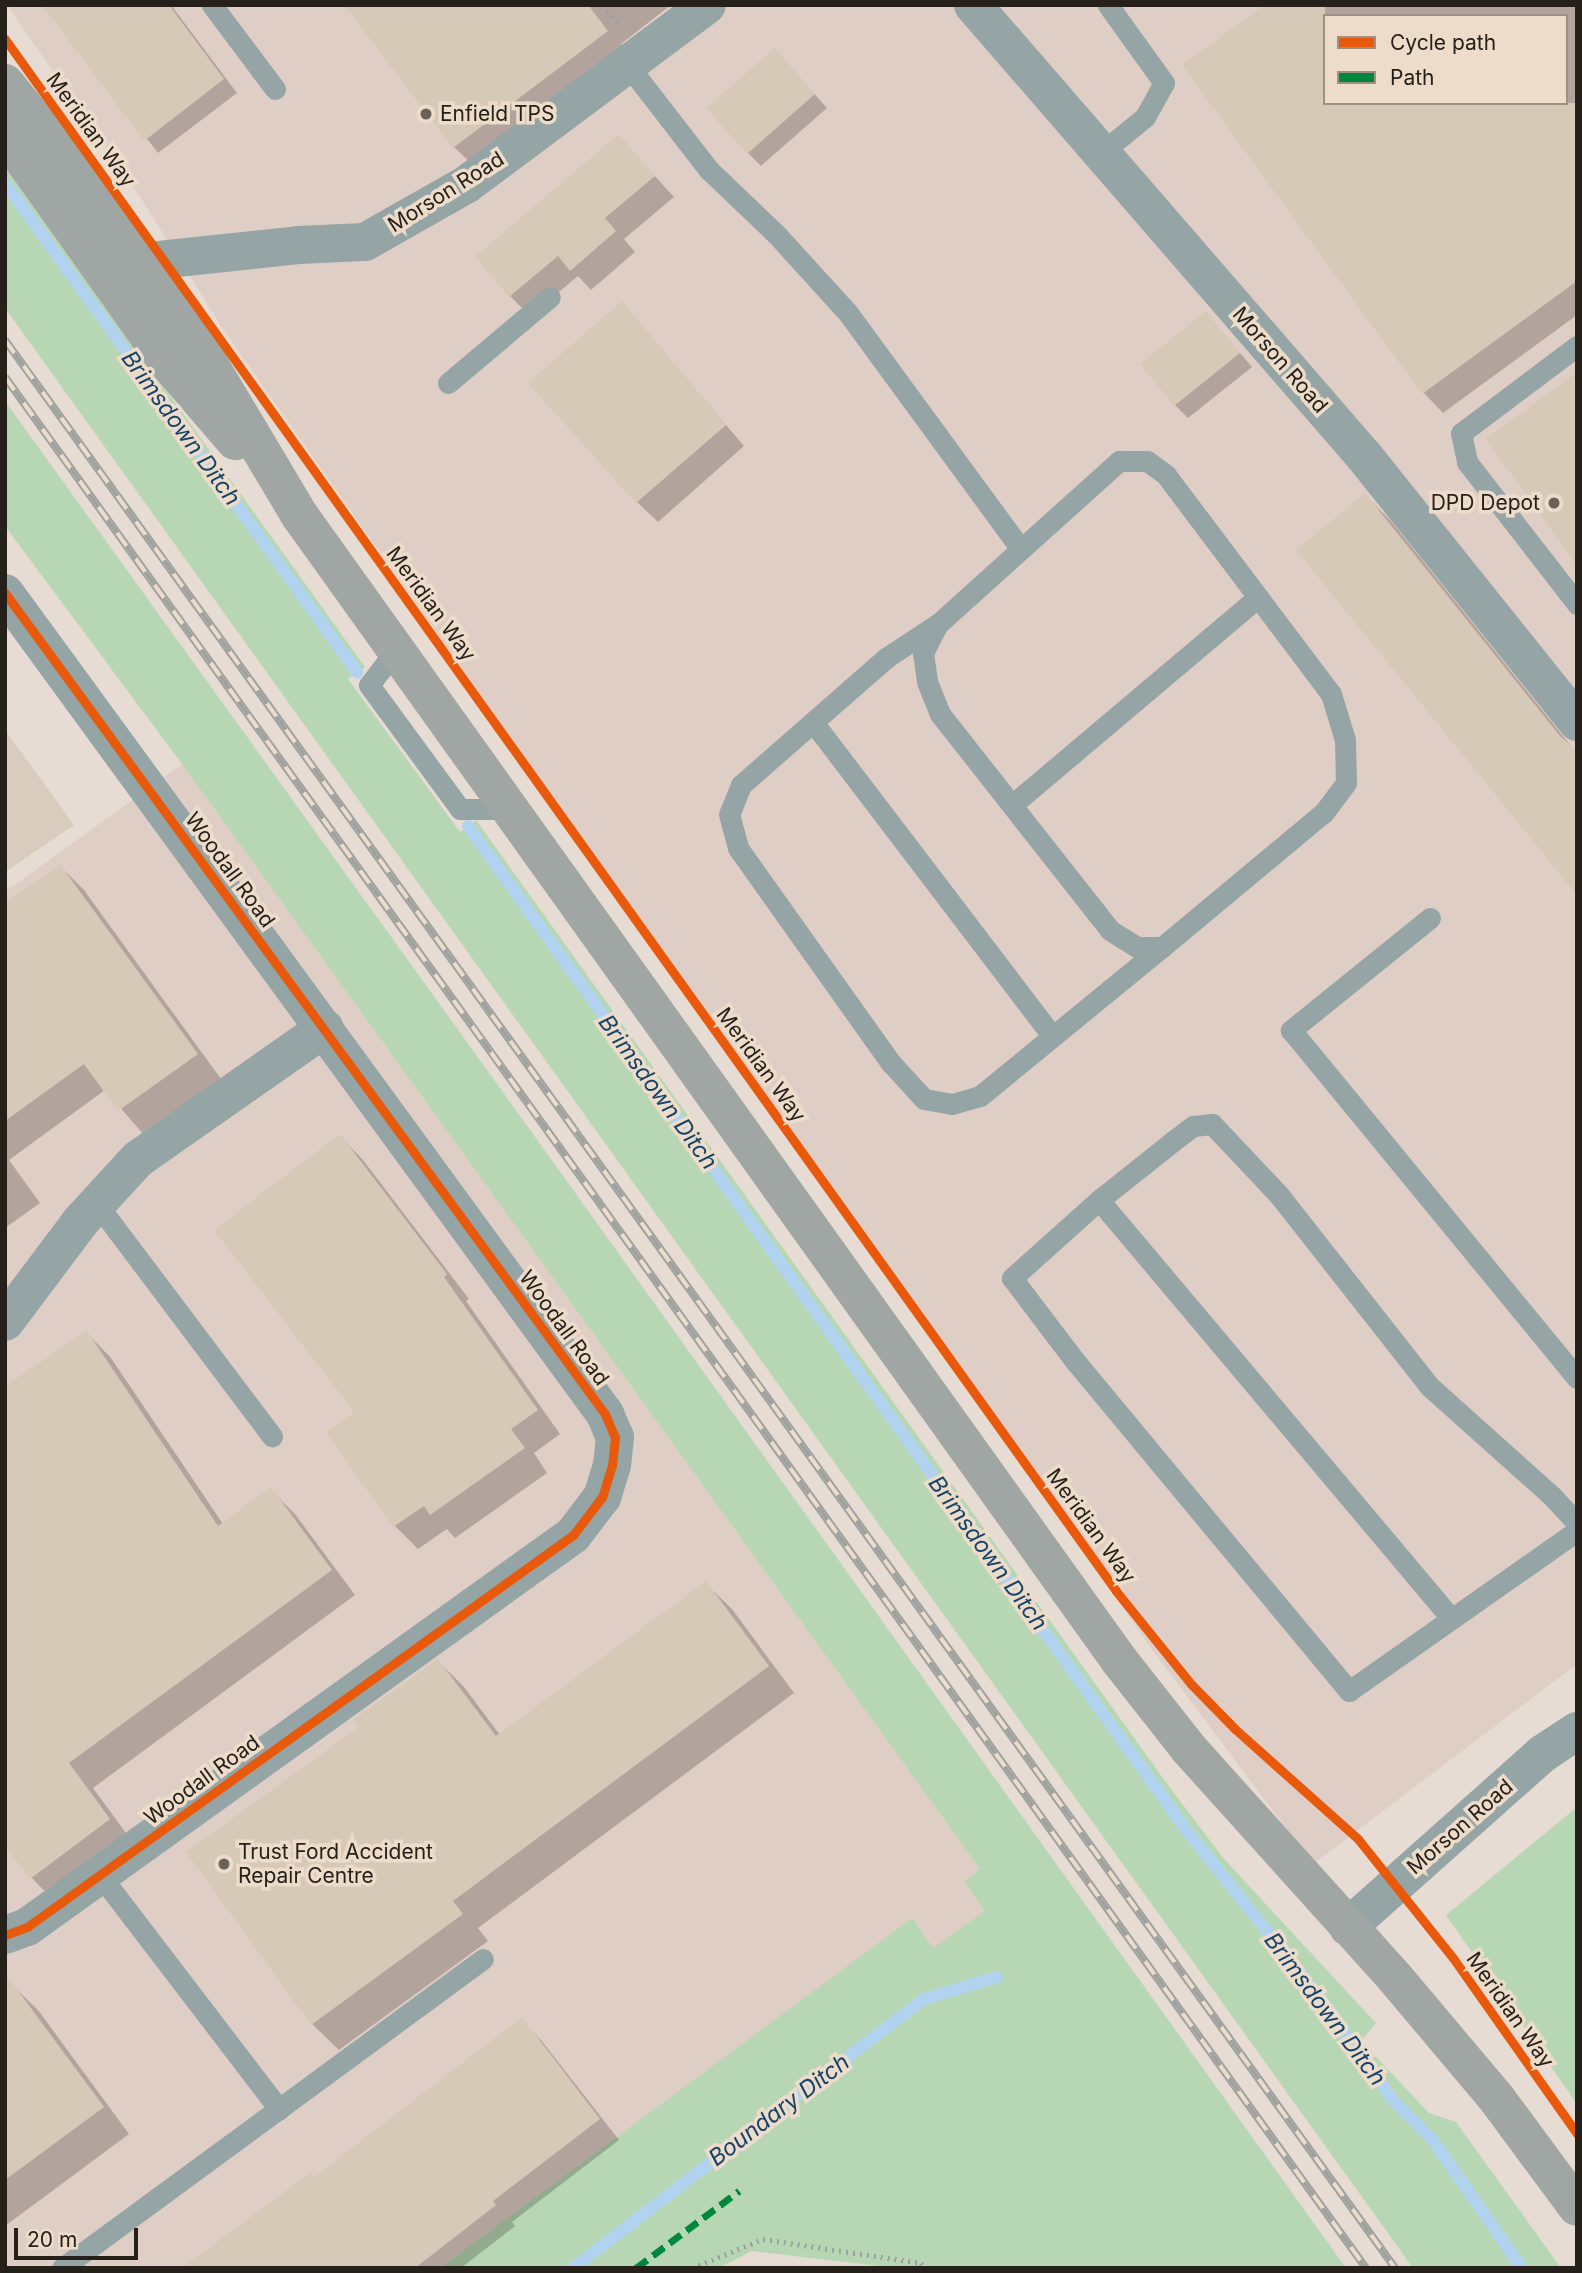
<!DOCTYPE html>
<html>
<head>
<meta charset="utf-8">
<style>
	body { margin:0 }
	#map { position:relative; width:1582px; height:2273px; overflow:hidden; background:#e6dcd3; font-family:Inter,sans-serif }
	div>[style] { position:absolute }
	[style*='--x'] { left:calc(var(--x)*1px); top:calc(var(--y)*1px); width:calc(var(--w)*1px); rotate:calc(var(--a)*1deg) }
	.industrial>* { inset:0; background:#dfcec5 }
	.education>* { inset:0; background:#dacbbf }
	.green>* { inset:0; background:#b7d6b3 }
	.shadow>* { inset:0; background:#0003 }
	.stream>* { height:12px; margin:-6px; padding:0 6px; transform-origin:6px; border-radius:6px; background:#b2d3f0 }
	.building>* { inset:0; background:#d7c9b8 }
	.path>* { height:4.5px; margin-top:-2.25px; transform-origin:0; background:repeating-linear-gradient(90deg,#9ba1a1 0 2px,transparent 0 7px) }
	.service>* { height:21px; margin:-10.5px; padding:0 10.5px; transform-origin:10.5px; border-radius:10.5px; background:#95a4a5 }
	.minor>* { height:38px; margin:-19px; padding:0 19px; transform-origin:19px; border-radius:19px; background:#95a4a5 }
	.primary>* { height:38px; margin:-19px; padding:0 19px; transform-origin:19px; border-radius:19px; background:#a0a6a4 }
	.rail>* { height:8px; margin-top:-4px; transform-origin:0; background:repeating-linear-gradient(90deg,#eedccb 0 16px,#a0a29f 0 32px); box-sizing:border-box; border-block:2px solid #a0a29f }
	.quiet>* { height:7px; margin-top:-3.5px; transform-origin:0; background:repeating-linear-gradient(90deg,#00873e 0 14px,transparent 0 21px) }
	.cycleway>* { height:9px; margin:-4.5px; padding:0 4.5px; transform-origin:4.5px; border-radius:4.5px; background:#e8590c }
	.dots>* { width:19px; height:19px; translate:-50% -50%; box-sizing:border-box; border:4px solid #eedccb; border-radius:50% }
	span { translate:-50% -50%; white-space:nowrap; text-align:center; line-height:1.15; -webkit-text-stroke:7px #eedccb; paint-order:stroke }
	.poi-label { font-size:21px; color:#26201a }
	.left { translate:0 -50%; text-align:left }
	.right { translate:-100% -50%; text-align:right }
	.street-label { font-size:21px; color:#26201a }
	.water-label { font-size:23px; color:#144469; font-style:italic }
	.frame { position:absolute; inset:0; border:7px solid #26201a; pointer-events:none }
	.legend { position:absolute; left:1323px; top:14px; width:245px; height:91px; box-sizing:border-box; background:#eedccb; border:2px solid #9e9184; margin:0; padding:9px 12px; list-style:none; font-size:21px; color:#26201a }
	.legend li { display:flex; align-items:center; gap:14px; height:35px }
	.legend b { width:35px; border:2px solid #9e9184 }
	.scale { position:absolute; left:14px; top:2228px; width:124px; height:32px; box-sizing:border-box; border:4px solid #26201a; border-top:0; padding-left:9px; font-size:21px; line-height:24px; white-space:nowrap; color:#26201a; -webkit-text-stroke:5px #eedccb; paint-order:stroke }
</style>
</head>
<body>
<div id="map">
	<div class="industrial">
		<div style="clip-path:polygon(evenodd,7px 5px,1577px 5px,1577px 1664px,1313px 1864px,1156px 1655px,221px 326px,142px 200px,7px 5px,1325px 16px,1566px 16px,1566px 103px,1325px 103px,1325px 16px)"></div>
		<div style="clip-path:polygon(182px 764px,980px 1869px,964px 1881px,985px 1911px,933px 1949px,911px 1919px,440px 2268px,5px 2268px,5px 892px)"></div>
	</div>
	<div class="education">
		<div style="clip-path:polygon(5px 730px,74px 825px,5px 872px)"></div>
	</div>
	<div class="green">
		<div style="clip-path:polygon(5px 166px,365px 667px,348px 679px,460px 832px,476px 820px,1165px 1781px,1224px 1859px,1376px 2023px,1361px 2041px,1429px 2113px,1456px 2122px,1561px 2268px,1413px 2268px,5px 308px)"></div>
		<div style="clip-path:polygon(5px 401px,500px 1088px,1346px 2268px,896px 2268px,752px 2251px,719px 2268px,440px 2268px,912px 1918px,933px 1948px,985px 1911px,964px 1881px,980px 1869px,182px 764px,5px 526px)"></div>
		<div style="clip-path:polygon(1577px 1807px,1577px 2104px,1446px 1915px)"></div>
	</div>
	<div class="shadow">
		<div style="clip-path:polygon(44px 5px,171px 5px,237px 93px,158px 153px)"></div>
		<div style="clip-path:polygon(347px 5px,671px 5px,621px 44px,630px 56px,479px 171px,454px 147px)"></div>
		<div style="clip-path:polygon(evenodd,1267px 5px,1577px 5px,1577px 315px,1443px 413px,1423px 392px,1267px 5px,1325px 16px,1566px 16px,1566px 103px,1325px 103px,1325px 16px)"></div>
		<div style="clip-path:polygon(775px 50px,827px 108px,761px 166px,748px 153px)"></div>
		<div style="clip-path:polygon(619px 137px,674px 197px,624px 239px,635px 252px,591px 290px,578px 276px,530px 316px,510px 296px)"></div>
		<div style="clip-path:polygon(622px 303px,744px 446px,658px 522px,637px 502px)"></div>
		<div style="clip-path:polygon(1206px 313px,1252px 367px,1188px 418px,1175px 405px)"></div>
		<div style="clip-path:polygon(1365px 495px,1391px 521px,1574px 750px,1577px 888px)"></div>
		<div style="clip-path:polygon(60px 866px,84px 890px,221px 1079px,144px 1135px,105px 1090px,9px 1160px,40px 1203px,5px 1228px,5px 906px)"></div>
		<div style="clip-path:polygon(340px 1136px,363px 1160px,469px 1299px,466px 1301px,560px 1434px,534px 1453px,547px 1473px,455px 1538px,447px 1529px,418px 1549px,395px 1526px,356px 1412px)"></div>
		<div style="clip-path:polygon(87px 1333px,111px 1358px,223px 1524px,271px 1490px,295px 1514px,355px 1595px,93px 1788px,134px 1844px,55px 1902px,31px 1877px)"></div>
		<div style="clip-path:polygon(705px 1583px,732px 1609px,794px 1693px,478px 1928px,488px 1941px,339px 2050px,312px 2024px,361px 1727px,438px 1661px,464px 1687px,500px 1735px)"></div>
		<div style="clip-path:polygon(11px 1984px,38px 2010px,129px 2134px,5px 2226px,5px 1989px)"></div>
		<div style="clip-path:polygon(521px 2020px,541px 2040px,619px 2140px,512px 2222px,515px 2226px,461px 2268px,189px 2268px,315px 2179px)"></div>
	</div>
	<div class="stream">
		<div style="--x:5;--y:183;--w:603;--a:54.25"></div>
		<div style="--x:468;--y:826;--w:1236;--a:54.42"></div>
		<div style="--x:1187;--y:1831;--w:211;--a:51.3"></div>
		<div style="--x:1319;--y:1996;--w:126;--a:54.7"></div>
		<div style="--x:1392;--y:2099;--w:57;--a:45"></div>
		<div style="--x:1432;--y:2139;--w:157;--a:55.1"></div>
		<div style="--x:573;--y:2268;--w:442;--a:-37.5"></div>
		<div style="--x:924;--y:1999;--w:76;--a:-16.8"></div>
	</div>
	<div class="building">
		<div style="clip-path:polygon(42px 5px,169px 5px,224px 79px,144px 141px)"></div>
		<div style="clip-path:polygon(344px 5px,588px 5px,608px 31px,453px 148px)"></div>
		<div style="clip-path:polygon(1264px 5px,1325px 5px,1325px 103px,1577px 103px,1577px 281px,1422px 394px,1182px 65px)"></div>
		<div style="clip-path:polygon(775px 48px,815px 94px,747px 154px,706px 108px)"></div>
		<div style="clip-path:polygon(619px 134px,655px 176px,605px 218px,616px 231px,570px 271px,558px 256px,509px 297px,475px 257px)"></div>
		<div style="clip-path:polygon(622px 301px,726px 425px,636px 503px,528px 383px)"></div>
		<div style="clip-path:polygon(1206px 311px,1240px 353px,1174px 406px,1140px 364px)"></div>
		<div style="clip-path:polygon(1577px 372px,1577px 566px,1486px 439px)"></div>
		<div style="clip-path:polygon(1365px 493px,1560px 736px,1577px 751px,1577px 895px,1296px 550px)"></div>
		<div style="clip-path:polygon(60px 864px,198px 1054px,118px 1111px,84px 1064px,5px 1121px,5px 903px)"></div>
		<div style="clip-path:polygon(340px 1134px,447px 1274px,444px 1277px,538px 1410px,511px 1429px,525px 1448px,430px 1515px,424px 1506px,393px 1527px,326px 1432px,354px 1412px,214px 1230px)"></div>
		<div style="clip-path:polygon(87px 1331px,218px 1526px,271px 1487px,332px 1570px,69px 1763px,110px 1819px,30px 1879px,5px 1846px,5px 1386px)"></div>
		<div style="clip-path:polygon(706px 1581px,769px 1666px,453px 1901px,463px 1914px,311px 2025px,186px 1852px,359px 1727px,354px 1719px,438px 1659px,496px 1736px)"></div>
		<div style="clip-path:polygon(5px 1973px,104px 2107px,5px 2180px)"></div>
		<div style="clip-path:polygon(522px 2017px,600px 2119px,493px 2201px,496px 2205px,415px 2268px,182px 2268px,311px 2172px,314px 2177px)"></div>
	</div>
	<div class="path">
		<div style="--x:603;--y:5;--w:24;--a:52"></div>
		<div style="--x:692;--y:2268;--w:77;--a:-22.2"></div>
		<div style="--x:763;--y:2239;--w:160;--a:8.6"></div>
		<div style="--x:921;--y:2263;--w:6;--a:51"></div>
	</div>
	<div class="service">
		<div style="--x:212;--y:5;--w:105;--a:53.1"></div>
		<div style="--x:627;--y:64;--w:134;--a:52.3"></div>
		<div style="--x:709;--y:170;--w:94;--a:43.7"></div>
		<div style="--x:777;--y:235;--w:105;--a:47.7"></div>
		<div style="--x:848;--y:313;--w:290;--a:53.8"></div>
		<div style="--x:1101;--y:153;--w:57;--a:-39.3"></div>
		<div style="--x:1145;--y:117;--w:39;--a:-61"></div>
		<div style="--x:1164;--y:83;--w:96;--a:-125.7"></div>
		<div style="--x:1577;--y:346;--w:145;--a:143.1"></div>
		<div style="--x:1461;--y:433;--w:30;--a:78"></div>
		<div style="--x:1467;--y:462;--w:180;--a:52.2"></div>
		<div style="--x:448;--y:383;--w:133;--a:-40.1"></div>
		<div style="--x:1119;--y:461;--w:28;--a:0"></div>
		<div style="--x:1147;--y:461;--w:24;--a:36"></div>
		<div style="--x:1166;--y:475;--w:274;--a:53"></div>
		<div style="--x:1331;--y:694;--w:48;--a:73.1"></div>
		<div style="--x:1345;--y:740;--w:43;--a:88.7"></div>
		<div style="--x:1346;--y:783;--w:38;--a:127"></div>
		<div style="--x:1323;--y:813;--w:209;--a:140.2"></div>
		<div style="--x:1162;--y:947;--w:25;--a:180"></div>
		<div style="--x:1137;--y:947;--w:32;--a:-148"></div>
		<div style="--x:1110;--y:930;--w:275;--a:-128.2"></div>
		<div style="--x:940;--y:714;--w:35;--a:-112"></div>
		<div style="--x:927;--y:681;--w:28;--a:-98"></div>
		<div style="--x:923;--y:653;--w:33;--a:-63"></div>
		<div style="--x:938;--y:624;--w:244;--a:-42"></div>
		<div style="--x:936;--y:625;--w:60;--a:146.6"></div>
		<div style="--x:886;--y:658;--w:193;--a:138.8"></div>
		<div style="--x:741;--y:785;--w:31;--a:112"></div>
		<div style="--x:729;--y:814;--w:35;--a:75"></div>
		<div style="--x:738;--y:848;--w:264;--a:54.6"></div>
		<div style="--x:891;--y:1063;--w:49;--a:47.5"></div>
		<div style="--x:924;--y:1099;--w:28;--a:10"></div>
		<div style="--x:952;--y:1104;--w:29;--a:-16"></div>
		<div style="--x:980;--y:1096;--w:235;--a:-39.3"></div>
		<div style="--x:396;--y:650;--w:44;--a:127.6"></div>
		<div style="--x:369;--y:685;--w:154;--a:53.7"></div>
		<div style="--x:460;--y:809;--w:49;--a:0"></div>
		<div style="--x:813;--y:722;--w:395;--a:52.7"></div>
		<div style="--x:1012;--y:805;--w:322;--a:-40.2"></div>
		<div style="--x:1430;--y:918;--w:179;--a:141.1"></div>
		<div style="--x:1291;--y:1030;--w:450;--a:50.6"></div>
		<div style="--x:1099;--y:1200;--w:546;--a:49.9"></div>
		<div style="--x:97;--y:1204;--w:291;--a:53"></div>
		<div style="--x:1577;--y:1523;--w:37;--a:-133"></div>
		<div style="--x:1552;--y:1496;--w:164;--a:-138.2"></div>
		<div style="--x:1430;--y:1387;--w:244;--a:-128.2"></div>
		<div style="--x:1279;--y:1195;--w:98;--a:-133.3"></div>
		<div style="--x:1212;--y:1124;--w:19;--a:174"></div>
		<div style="--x:1193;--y:1126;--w:26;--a:143"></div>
		<div style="--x:1172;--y:1142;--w:93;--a:141.5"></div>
		<div style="--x:1099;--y:1200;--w:117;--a:138.1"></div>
		<div style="--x:1012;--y:1278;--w:104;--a:52.8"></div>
		<div style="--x:1075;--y:1361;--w:429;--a:50.3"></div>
		<div style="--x:1349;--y:1691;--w:279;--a:-35.1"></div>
		<div style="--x:100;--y:1875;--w:295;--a:52.6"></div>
		<div style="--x:62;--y:2268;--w:522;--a:-36.28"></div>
	</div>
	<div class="minor">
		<div style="--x:973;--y:5;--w:597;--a:49.08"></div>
		<div style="--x:1364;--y:456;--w:341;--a:51.3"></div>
		<div style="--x:140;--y:262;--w:159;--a:-6.1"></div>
		<div style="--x:298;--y:245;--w:67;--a:-2.6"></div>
		<div style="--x:365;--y:242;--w:117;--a:-29.6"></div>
		<div style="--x:467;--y:184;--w:299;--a:-36.7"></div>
		<div style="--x:5;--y:593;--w:1017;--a:53.84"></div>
		<div style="--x:605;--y:1414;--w:25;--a:67"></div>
		<div style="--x:615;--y:1437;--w:28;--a:96"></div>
		<div style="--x:612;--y:1465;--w:34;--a:107"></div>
		<div style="--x:602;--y:1497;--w:48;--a:127.3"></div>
		<div style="--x:573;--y:1535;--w:672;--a:144.32"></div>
		<div style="--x:27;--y:1927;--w:23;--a:160"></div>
		<div style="--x:5;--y:1322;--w:125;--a:-53.1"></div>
		<div style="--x:80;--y:1222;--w:86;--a:-47.4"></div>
		<div style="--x:138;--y:1159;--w:228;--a:-35"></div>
		<div style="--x:1348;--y:1927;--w:260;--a:-41.7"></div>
		<div style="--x:1542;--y:1754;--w:42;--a:-33.3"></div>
	</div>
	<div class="primary">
		<div style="--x:5;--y:83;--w:82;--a:50.9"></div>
		<div style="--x:57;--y:147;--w:243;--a:54.5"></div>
		<div style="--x:198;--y:345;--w:199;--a:59.2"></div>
		<div style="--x:300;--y:516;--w:1407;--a:54.4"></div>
		<div style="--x:1119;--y:1660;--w:113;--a:51.8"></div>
		<div style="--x:1189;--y:1749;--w:309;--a:48"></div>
		<div style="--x:1396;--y:1979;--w:157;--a:49.9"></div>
		<div style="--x:1497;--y:2099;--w:134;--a:53.5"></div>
		<div style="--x:5;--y:134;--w:281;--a:54.6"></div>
		<div style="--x:168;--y:363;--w:103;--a:49.3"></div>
	</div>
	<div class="rail">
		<div style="--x:5;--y:340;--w:2377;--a:54.21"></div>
		<div style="--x:5;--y:377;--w:2330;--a:54.26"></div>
	</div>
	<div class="quiet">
		<div style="--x:636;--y:2268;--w:129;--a:-36.8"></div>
	</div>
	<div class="cycleway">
		<div style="--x:5;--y:39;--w:1909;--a:54.4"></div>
		<div style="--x:1116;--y:1591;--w:119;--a:51.1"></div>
		<div style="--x:1191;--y:1684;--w:63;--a:45.6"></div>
		<div style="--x:1235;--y:1729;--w:165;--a:41.8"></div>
		<div style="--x:1358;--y:1839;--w:152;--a:51.4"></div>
		<div style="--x:1453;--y:1958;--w:215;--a:54.8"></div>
		<div style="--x:5;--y:593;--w:1017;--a:53.84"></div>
		<div style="--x:605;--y:1414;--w:25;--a:67"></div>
		<div style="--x:615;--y:1437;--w:28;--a:96"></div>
		<div style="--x:612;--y:1465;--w:34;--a:107"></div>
		<div style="--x:602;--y:1497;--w:48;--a:127.3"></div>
		<div style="--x:573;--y:1535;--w:672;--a:144.32"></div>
		<div style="--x:27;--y:1927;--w:23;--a:160"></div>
	</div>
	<div class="dots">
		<div style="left:426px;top:114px;background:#69625b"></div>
		<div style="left:1554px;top:503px;background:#69625b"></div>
		<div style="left:224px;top:1864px;background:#69625b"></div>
	</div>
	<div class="poi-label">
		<span class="left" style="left:440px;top:114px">Enfield TPS</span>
		<span class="right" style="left:1540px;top:503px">DPD Depot</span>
		<span class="left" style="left:238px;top:1864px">Trust Ford Accident<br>Repair Centre</span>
	</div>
	<div class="street-label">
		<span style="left:91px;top:130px;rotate:54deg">Meridian Way</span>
		<span style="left:446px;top:192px;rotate:-32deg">Morson Road</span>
		<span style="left:1280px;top:360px;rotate:49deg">Morson Road</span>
		<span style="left:431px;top:604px;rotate:54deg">Meridian Way</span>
		<span style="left:230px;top:870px;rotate:54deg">Woodall Road</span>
		<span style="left:761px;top:1065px;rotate:54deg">Meridian Way</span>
		<span style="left:564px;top:1328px;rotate:54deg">Woodall Road</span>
		<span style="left:1091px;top:1526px;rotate:54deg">Meridian Way</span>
		<span style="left:202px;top:1780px;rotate:-36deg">Woodall Road</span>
		<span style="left:1460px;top:1827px;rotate:-41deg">Morson Road</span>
		<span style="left:1510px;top:2010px;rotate:55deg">Meridian Way</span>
	</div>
	<div class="water-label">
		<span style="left:181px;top:428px;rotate:54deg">Brimsdown Ditch</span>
		<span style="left:658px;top:1092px;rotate:54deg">Brimsdown Ditch</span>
		<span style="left:988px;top:1553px;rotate:54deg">Brimsdown Ditch</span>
		<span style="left:1325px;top:2009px;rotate:53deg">Brimsdown Ditch</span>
		<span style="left:779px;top:2110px;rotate:-37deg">Boundary Ditch</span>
	</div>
	<div class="frame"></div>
	<ul class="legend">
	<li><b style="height:9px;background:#e8590c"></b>Cycle path</li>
	<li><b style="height:9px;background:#00873e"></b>Path</li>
	</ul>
	<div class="scale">20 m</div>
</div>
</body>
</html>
